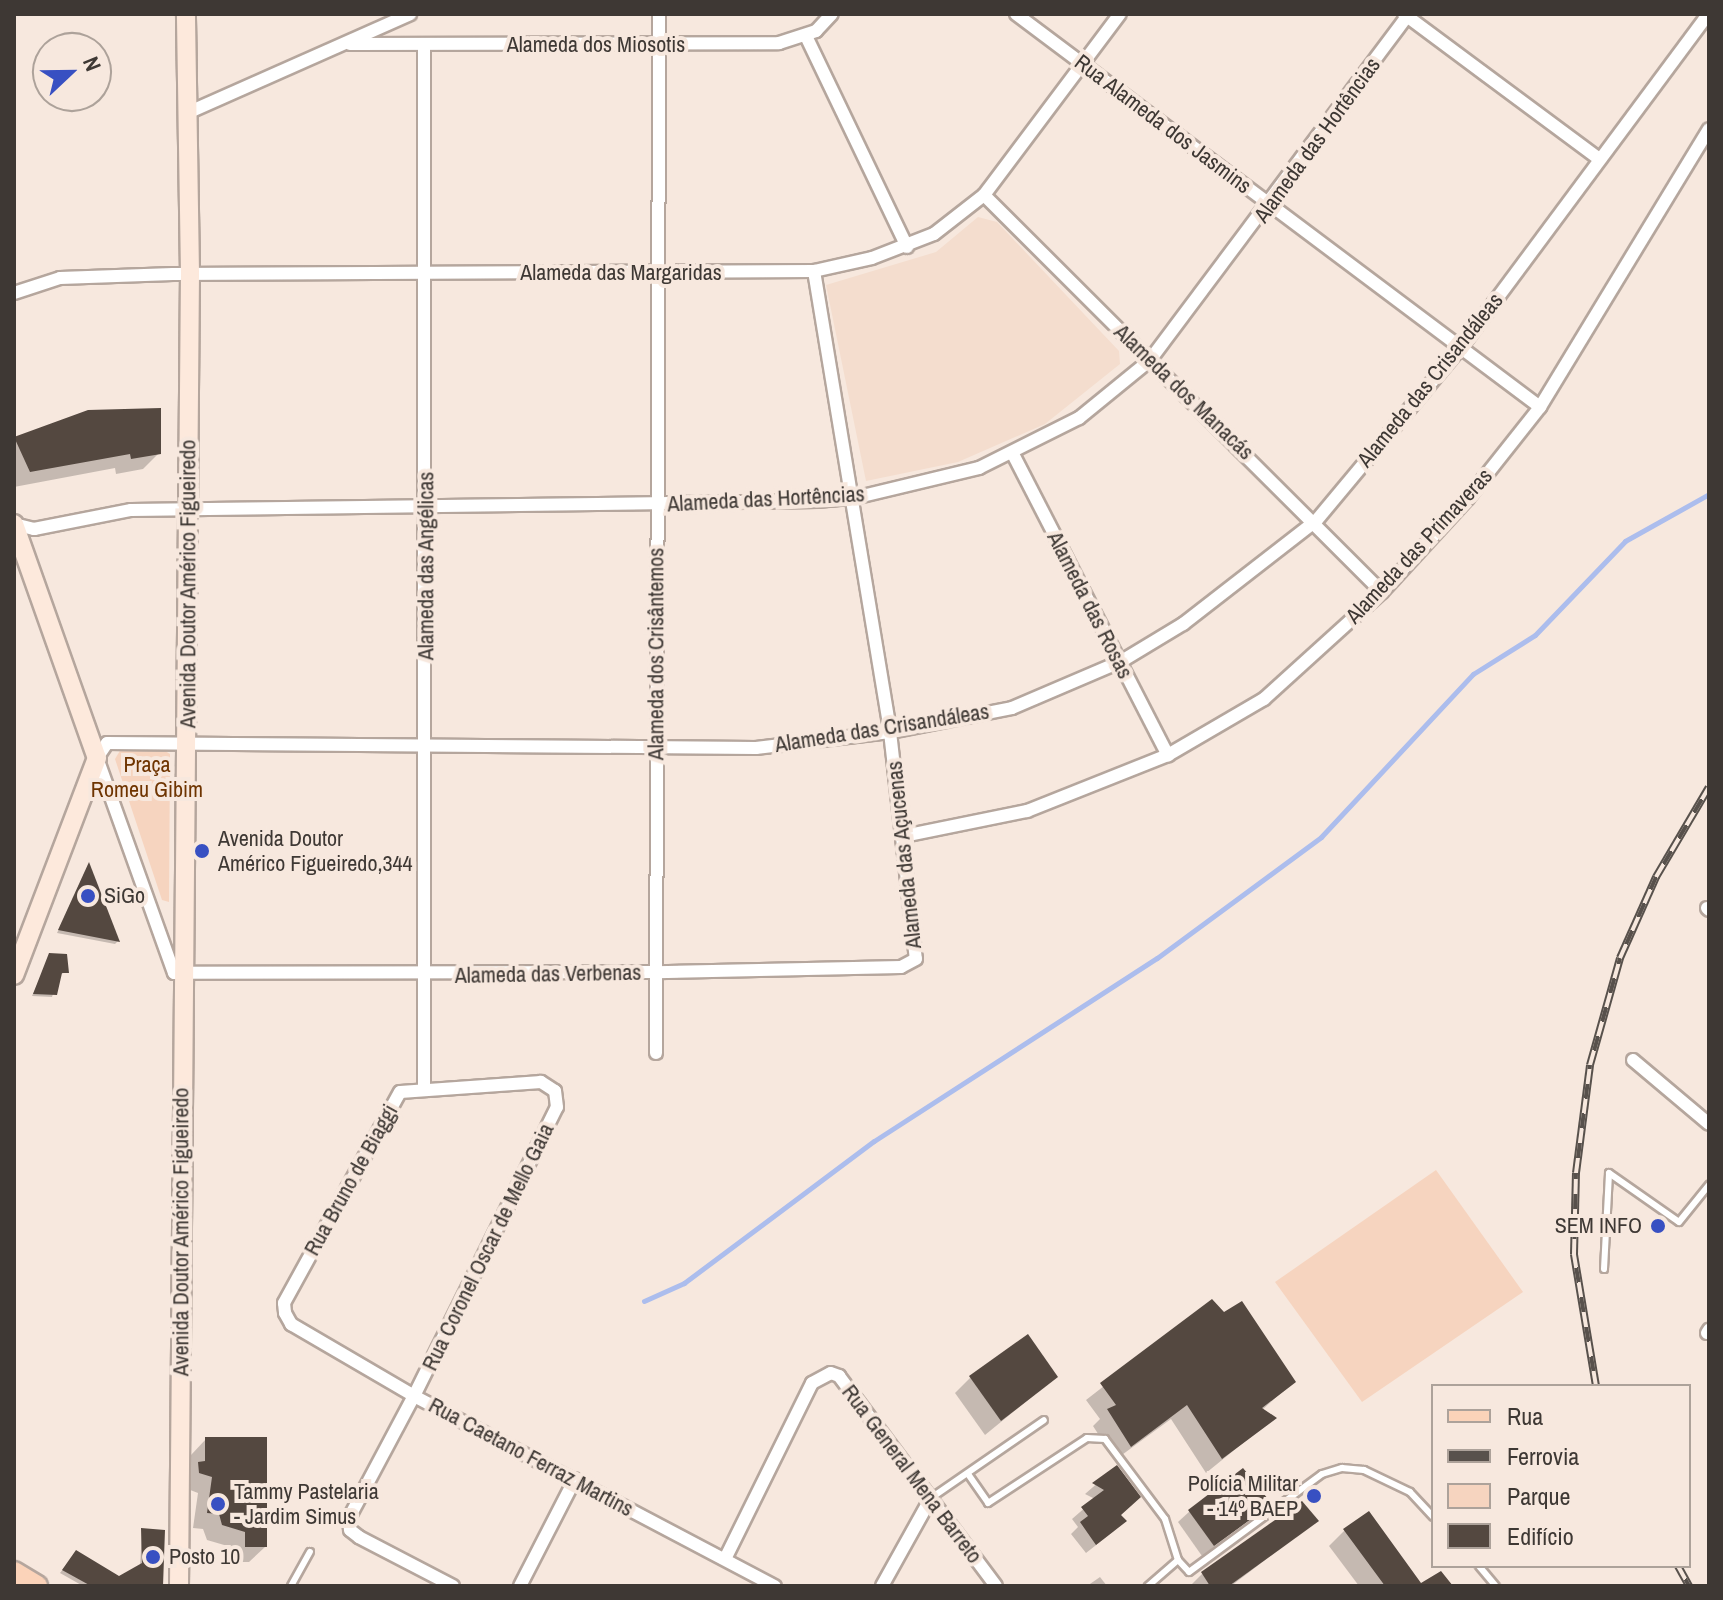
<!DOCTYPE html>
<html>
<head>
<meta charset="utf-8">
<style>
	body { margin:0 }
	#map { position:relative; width:1723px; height:1600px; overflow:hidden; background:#f7e8de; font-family:"Archivo Narrow",sans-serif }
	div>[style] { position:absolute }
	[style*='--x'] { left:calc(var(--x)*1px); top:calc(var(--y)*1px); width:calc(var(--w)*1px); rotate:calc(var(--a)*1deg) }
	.built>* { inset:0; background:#f4ddce }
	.green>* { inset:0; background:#f6d4bf }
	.shadow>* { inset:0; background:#0003 }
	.stream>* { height:5px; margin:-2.5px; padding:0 2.5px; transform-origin:2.5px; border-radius:2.5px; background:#acbded }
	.building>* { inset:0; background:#544840 }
	.roads { filter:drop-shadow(2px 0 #b5a69d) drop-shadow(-2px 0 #b5a69d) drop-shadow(0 2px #b5a69d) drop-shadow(0 -2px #b5a69d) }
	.lane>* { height:6px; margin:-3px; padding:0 3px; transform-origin:3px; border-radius:3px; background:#fff }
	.street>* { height:12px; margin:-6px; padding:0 6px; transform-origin:6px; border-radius:6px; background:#fff }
	.secondary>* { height:18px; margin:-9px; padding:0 9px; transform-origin:9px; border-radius:9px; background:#fde9dc }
	.primary>* { height:20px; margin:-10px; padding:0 10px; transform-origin:10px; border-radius:10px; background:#fbd3b9 }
	.rail>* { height:8px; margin-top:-4px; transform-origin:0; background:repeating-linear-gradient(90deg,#f7e8de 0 15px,#58514c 0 30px); box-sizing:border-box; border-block:2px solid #58514c }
	.dots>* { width:22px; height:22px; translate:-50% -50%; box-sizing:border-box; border:4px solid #f7e8de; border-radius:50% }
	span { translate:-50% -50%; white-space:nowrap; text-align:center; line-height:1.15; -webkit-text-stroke:8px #f7e8de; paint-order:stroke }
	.street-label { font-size:22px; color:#3e3834 }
	.park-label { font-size:22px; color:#6e3400 }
	.poi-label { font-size:22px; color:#3e3834 }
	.left { translate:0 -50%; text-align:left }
	.right { translate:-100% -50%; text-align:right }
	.frame { position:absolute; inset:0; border:16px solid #3e3834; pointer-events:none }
	.legend { position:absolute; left:1431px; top:1384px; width:260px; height:184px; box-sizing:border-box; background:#f7e8de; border:2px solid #ada29a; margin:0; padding:10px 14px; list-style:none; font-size:24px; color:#3e3834 }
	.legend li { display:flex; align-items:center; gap:16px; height:40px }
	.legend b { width:40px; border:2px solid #ada29a }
	.north { position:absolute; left:32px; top:32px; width:80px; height:80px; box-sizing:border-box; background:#f7e8de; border:2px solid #ada29a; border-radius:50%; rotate:68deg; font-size:22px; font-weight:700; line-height:32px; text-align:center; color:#3e3834 }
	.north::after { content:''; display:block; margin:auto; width:28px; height:36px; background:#3850c2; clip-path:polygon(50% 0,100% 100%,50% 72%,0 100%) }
</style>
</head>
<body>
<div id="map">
	<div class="built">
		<div style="clip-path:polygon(978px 217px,997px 222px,1119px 351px,1120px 364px,1045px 424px,958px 462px,866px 481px,826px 285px,936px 252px)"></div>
	</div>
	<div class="green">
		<div style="clip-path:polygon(121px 749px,162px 749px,170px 754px,169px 902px,162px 900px,115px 759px)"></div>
		<div style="clip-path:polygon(1436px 1170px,1523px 1292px,1362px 1402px,1275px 1282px)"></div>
	</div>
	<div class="shadow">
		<div style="clip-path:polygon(14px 439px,15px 438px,159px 453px,143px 469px,116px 474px,115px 468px,14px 487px)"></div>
		<div style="clip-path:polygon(88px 865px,118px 941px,115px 944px,57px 933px)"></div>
		<div style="clip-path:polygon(50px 955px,66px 972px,59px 975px,52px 997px,32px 996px)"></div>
		<div style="clip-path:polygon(1212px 1302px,1293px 1382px,1262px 1410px,1274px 1418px,1206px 1473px,1171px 1419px,1115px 1460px,1093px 1426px,1100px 1419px,1086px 1400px)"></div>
		<div style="clip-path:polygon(971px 1377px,1056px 1377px,985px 1435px,955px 1393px)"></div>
		<div style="clip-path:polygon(206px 1439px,265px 1547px,249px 1562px,231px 1562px,231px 1547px,207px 1540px,203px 1529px,193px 1528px,198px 1493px,185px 1488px,191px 1455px)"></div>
		<div style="clip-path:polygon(1116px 1467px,1119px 1515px,1114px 1531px,1086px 1553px,1071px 1534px,1078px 1527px,1072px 1519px,1095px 1499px,1085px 1494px)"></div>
		<div style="clip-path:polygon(1269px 1504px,1202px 1556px,1178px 1522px,1190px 1511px)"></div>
		<div style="clip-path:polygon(1316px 1521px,1231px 1586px,1191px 1585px,1202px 1574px)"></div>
		<div style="clip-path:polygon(142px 1530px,160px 1586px,83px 1586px,60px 1573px,74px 1555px,119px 1579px,140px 1567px)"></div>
		<div style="clip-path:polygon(1345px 1530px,1420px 1586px,1450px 1586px,1359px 1586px,1329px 1546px)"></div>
		<div style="clip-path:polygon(1100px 1577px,1107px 1586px,1087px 1586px)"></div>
	</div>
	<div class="stream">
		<div style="--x:644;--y:1301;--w:44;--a:-24.2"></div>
		<div style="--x:684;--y:1283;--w:237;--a:-36.8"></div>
		<div style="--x:874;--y:1141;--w:337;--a:-32.9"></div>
		<div style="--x:1157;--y:958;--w:204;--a:-36.4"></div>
		<div style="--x:1321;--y:837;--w:223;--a:-47"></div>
		<div style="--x:1473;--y:674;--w:73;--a:-32.2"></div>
		<div style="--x:1535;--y:635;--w:130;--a:-46.2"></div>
		<div style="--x:1625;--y:541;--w:96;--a:-29.2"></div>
	</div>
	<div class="building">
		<div style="clip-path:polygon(161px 408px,161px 454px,131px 459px,130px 454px,30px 472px,14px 437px,88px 410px)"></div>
		<div style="clip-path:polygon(89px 862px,120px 942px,58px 930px)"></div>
		<div style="clip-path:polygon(49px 953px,67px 954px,69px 973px,62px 973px,57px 995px,33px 994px)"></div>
		<div style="clip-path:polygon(1212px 1299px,1224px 1312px,1242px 1301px,1296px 1382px,1262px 1408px,1277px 1418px,1222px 1459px,1187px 1405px,1131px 1447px,1107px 1409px,1116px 1405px,1100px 1383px)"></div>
		<div style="clip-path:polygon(1028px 1334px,1058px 1377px,1001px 1421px,969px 1376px)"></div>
		<div style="clip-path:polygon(205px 1437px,267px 1437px,267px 1547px,245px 1547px,245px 1532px,222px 1525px,219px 1514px,207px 1513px,212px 1477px,199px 1473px,198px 1462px,205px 1461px)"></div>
		<div style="clip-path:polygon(1117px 1465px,1141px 1497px,1121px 1515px,1127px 1521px,1096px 1545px,1080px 1522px,1088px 1516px,1081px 1507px,1104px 1490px,1092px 1483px)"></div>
		<div style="clip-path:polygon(1243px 1468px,1272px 1504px,1214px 1546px,1188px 1510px)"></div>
		<div style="clip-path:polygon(1302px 1501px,1319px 1521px,1229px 1586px,1210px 1586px,1201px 1572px)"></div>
		<div style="clip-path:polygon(1369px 1511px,1421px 1583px,1441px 1571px,1453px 1586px,1385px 1586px,1343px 1529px)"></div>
		<div style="clip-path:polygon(141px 1528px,165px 1530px,163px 1586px,91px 1586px,62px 1570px,76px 1550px,119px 1576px,142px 1563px)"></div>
	</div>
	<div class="roads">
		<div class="lane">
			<div style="--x:1604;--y:1269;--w:96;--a:-87"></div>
			<div style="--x:1609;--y:1173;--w:85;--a:35"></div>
			<div style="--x:1679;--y:1222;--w:48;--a:-51"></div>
			<div style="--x:968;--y:1474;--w:35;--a:55"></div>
			<div style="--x:988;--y:1503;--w:118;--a:-33.3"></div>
			<div style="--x:1087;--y:1438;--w:18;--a:3"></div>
			<div style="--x:1105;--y:1439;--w:100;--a:53.1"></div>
			<div style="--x:1165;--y:1519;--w:43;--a:72.4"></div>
			<div style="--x:1178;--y:1560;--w:40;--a:139"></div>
			<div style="--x:931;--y:1498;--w:137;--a:-34.6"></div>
			<div style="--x:1178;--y:1560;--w:16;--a:47"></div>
			<div style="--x:1189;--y:1572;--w:165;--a:-36.4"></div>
			<div style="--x:1322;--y:1474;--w:21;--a:-17"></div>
			<div style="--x:1342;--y:1468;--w:22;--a:5"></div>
			<div style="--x:1364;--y:1470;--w:51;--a:25.6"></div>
			<div style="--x:1410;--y:1492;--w:34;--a:47"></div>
			<div style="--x:1479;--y:1566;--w:26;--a:50"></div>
			<div style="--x:291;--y:1586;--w:39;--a:-61"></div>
		</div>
		<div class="street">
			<div style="--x:1016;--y:14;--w:655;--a:36.87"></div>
			<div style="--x:1404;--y:14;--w:243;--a:36.6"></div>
			<div style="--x:806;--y:36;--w:234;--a:64.4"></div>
			<div style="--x:350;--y:44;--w:429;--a:-0.1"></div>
			<div style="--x:779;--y:43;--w:39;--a:-18"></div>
			<div style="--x:816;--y:31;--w:23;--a:-47"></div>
			<div style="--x:424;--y:45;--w:1043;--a:90"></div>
			<div style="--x:187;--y:113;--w:244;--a:-23.9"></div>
			<div style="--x:984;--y:195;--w:562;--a:44.93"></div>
			<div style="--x:814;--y:271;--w:467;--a:80.6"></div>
			<div style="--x:890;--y:732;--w:228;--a:83.5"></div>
			<div style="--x:916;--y:959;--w:17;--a:152"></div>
			<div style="--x:901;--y:967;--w:245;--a:178.8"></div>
			<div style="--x:656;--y:972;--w:482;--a:179.9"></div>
			<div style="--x:174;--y:973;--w:228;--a:-109.7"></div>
			<div style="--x:97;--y:758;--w:18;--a:-56"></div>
			<div style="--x:107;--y:743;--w:649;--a:0.44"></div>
			<div style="--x:756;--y:748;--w:135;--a:-6.8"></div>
			<div style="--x:890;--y:732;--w:124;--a:-11.1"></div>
			<div style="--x:1012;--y:708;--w:117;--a:-23.1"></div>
			<div style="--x:1120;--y:662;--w:74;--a:-31.1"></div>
			<div style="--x:1183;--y:624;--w:168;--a:-37.8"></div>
			<div style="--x:1316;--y:521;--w:226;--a:-50.2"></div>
			<div style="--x:1461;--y:347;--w:415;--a:-53.4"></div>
			<div style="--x:14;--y:293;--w:48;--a:-18.1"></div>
			<div style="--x:60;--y:278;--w:113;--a:-2"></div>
			<div style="--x:173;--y:274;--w:641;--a:-0.27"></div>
			<div style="--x:814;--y:271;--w:59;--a:-12.6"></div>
			<div style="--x:872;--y:258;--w:66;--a:-21.2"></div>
			<div style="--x:934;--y:234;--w:63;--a:-38"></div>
			<div style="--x:984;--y:195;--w:226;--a:-53.1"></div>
			<div style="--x:1013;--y:454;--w:339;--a:62.8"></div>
			<div style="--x:14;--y:524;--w:21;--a:14"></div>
			<div style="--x:34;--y:529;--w:99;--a:-11.1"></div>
			<div style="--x:131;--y:510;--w:686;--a:-0.75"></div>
			<div style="--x:817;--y:501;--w:37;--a:-5"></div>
			<div style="--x:854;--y:498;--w:129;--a:-13.5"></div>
			<div style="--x:979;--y:468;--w:112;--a:-26.6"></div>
			<div style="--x:1079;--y:418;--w:92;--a:-39.2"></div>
			<div style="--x:1150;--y:360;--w:432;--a:-53.2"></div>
			<div style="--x:904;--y:836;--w:126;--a:-11.5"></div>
			<div style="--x:1027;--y:811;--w:152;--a:-21.7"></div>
			<div style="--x:1168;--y:755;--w:111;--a:-30.3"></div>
			<div style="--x:1264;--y:699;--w:159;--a:-42.2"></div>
			<div style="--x:1382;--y:592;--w:127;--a:-47.5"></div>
			<div style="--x:1468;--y:498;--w:116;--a:-51.6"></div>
			<div style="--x:1540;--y:407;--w:325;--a:-58.7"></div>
			<div style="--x:1707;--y:908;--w:3;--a:45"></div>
			<div style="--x:656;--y:1053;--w:1039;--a:-89.83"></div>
			<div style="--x:1633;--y:1060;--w:99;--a:40.1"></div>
			<div style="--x:1707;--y:1333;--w:4;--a:-56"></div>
			<div style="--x:725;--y:1559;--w:196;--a:-63.7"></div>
			<div style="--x:812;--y:1383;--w:21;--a:-28"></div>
			<div style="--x:831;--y:1373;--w:9;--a:21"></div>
			<div style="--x:839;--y:1376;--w:262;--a:53.2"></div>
			<div style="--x:453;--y:1586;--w:106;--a:-152.5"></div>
			<div style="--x:359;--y:1537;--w:11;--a:-142"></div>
			<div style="--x:350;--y:1530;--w:12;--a:-95"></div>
			<div style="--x:349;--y:1518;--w:138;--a:-62"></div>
			<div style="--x:414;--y:1396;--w:322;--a:-63.7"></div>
			<div style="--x:557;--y:1107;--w:16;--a:-97"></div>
			<div style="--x:555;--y:1091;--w:17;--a:-147"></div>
			<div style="--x:541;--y:1082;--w:141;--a:175.9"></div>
			<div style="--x:400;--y:1092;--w:241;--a:118.8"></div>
			<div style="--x:284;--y:1303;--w:10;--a:84"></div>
			<div style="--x:285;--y:1313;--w:13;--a:61"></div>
			<div style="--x:291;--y:1324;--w:143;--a:30.3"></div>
			<div style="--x:414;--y:1396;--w:408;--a:27.8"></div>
			<div style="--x:520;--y:1586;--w:120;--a:-62.8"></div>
			<div style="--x:882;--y:1586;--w:101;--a:-60.9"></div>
		</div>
		<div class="secondary">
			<div style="--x:14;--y:524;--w:248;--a:70.5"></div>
			<div style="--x:97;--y:758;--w:232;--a:110.9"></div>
			<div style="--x:179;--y:1586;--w:1313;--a:-89.52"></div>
			<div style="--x:190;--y:273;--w:259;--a:-90.9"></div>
		</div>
		<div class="primary">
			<div style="--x:14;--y:1572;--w:27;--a:31"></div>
		</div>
	</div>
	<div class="rail">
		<div style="--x:1596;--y:1386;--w:134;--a:-99.5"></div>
		<div style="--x:1574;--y:1254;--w:81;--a:-88.6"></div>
		<div style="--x:1576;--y:1173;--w:109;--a:-82.6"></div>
		<div style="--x:1590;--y:1065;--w:111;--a:-74.3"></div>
		<div style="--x:1620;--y:958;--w:89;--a:-66"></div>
		<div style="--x:1656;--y:877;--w:104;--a:-59.5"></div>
		<div style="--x:1678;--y:1566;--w:23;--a:61"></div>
	</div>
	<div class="dots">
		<div style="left:202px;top:851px;background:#3850c2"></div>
		<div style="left:88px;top:896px;background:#3850c2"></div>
		<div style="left:1658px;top:1226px;background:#3850c2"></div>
		<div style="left:1314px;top:1496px;background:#3850c2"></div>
		<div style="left:218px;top:1504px;background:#3850c2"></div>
		<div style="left:153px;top:1557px;background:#3850c2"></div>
	</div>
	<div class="street-label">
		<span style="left:596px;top:45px">Alameda dos Miosotis</span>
		<span style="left:1163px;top:124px;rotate:37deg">Rua Alameda dos Jasmins</span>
		<span style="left:1317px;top:140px;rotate:-54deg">Alameda das Hortências</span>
		<span style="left:621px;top:273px">Alameda das Margaridas</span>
		<span style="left:1430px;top:380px;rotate:-51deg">Alameda das Crisandáleas</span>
		<span style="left:1184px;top:392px;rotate:44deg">Alameda dos Manacás</span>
		<span style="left:766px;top:499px;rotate:-3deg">Alameda das Hortências</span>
		<span style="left:1419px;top:546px;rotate:-47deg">Alameda das Primaveras</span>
		<span style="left:426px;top:566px;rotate:-90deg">Alameda das Angélicas</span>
		<span style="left:188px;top:584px;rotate:-90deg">Avenida Doutor Américo Figueiredo</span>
		<span style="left:1090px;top:605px;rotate:63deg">Alameda das Rosas</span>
		<span style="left:656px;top:654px;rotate:-90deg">Alameda dos Crisântemos</span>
		<span style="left:882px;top:728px;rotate:-9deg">Alameda das Crisandáleas</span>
		<span style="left:904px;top:855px;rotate:-96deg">Alameda das Açucenas</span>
		<span style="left:548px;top:974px;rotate:-1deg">Alameda das Verbenas</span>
		<span style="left:351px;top:1180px;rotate:-61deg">Rua Bruno de Biaggi</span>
		<span style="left:181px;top:1232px;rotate:-90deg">Avenida Doutor Américo Figueiredo</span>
		<span style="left:488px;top:1247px;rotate:-64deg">Rua Coronel Oscar de Mello Gaia</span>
		<span style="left:531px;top:1457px;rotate:28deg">Rua Caetano Ferraz Martins</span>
		<span style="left:912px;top:1474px;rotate:53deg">Rua General Mena Barreto</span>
	</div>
	<div class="park-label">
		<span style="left:147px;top:777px">Praça<br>Romeu Gibim</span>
	</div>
	<div class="poi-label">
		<span class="left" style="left:218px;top:851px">Avenida Doutor<br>Américo Figueiredo,344</span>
		<span class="left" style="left:104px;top:896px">SiGo</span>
		<span class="right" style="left:1642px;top:1226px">SEM INFO</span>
		<span class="right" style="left:1298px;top:1496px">Polícia Militar<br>- 14º BAEP</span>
		<span class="left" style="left:234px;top:1504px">Tammy Pastelaria<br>- Jardim Simus</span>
		<span class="left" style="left:169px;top:1557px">Posto 10</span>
	</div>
	<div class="frame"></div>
	<ul class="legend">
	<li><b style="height:10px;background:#fbd3b9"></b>Rua</li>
	<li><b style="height:10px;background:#58514c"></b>Ferrovia</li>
	<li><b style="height:22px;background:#f6d4bf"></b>Parque</li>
	<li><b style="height:22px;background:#544840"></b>Edifício</li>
	</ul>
	<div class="north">N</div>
</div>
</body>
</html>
